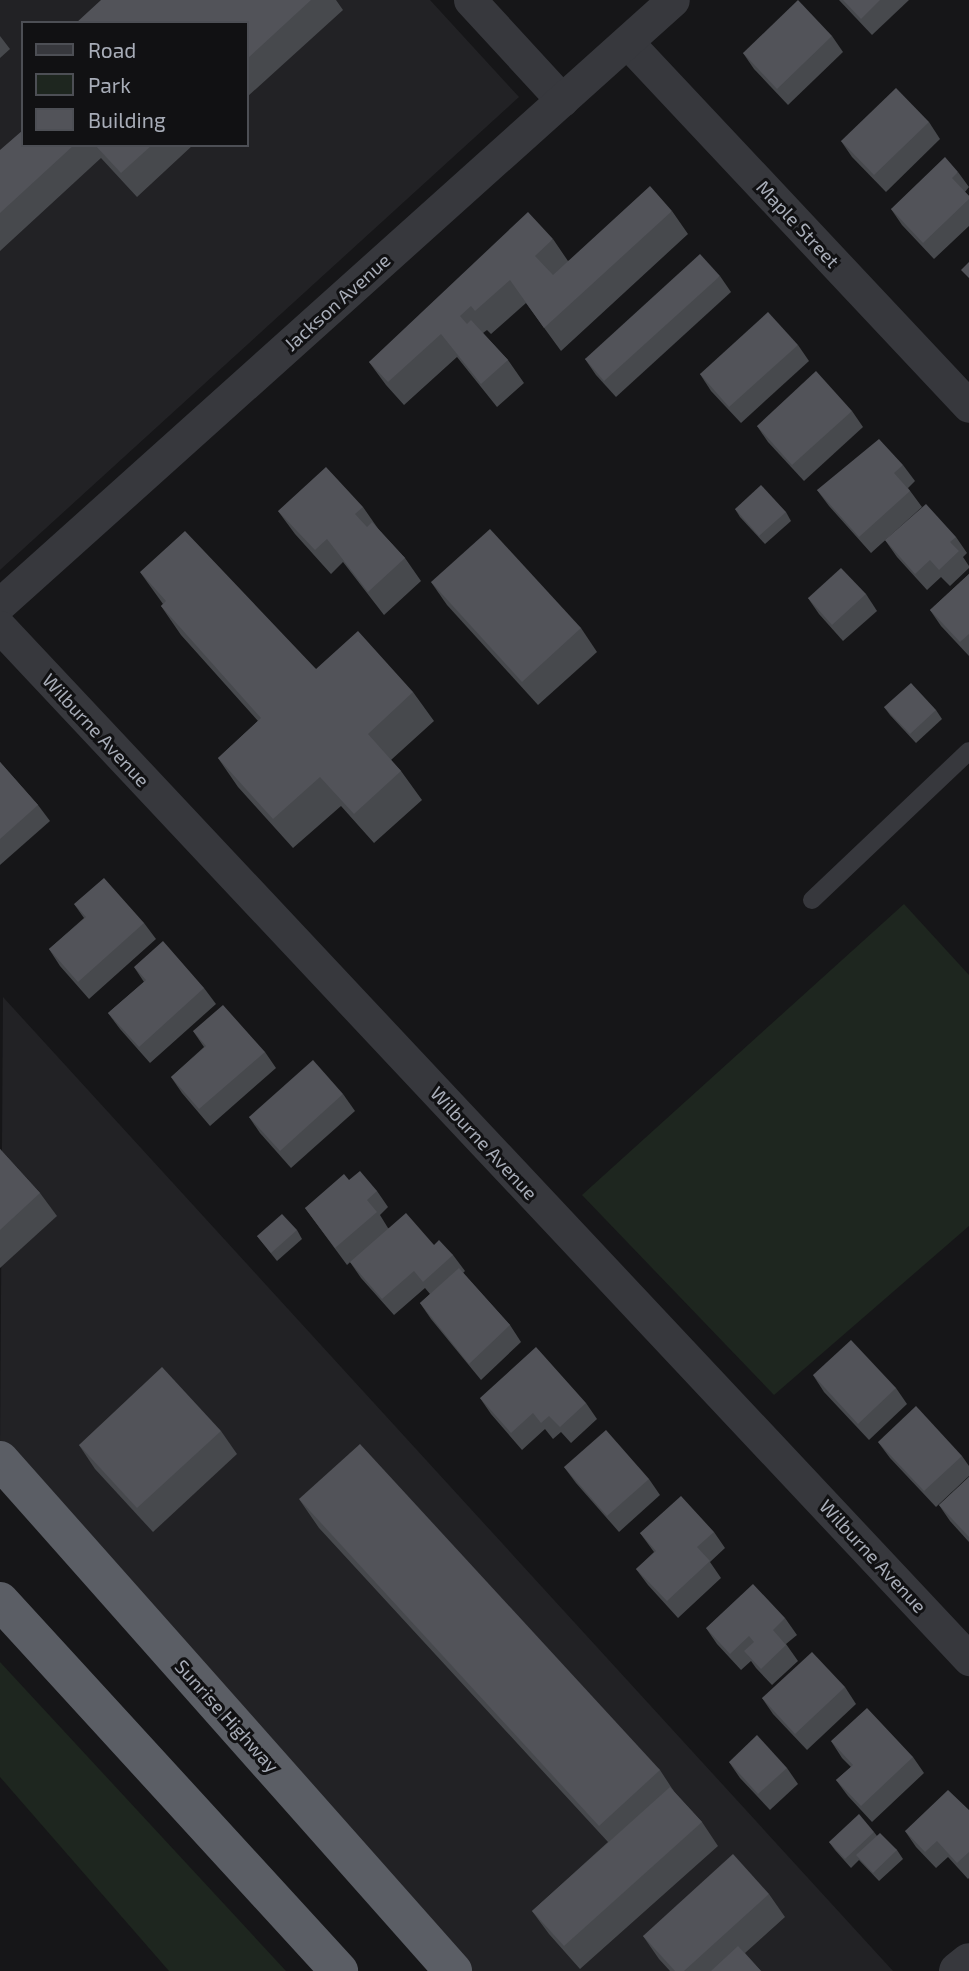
<!DOCTYPE html>
<html>
<head>
<meta charset="utf-8">
<style>
	body { margin:0 }
	#map { position:relative; width:969px; height:1971px; overflow:hidden; background:#161618; font-family:"Exo 2",sans-serif }
	div>[style] { position:absolute }
	[style*='--x'] { left:calc(var(--x)*1px); top:calc(var(--y)*1px); width:calc(var(--w)*1px); rotate:calc(var(--a)*1deg) }
	.built>* { inset:0; background:#222225 }
	.green>* { inset:0; background:#1e261f }
	.service>* { height:18px; margin:-9px; padding:0 9px; transform-origin:9px; border-radius:9px; background:#37383d }
	.minor>* { height:33px; margin:-16.5px; padding:0 16.5px; transform-origin:16.5px; border-radius:16.5px; background:#37383d }
	.tertiary>* { height:38px; margin:-19px; padding:0 19px; transform-origin:19px; border-radius:19px; background:#37383d }
	.trunk>* { height:38px; margin:-19px; padding:0 19px; transform-origin:19px; border-radius:19px; background:#5b5e65 }
	.wall>* { inset:0; background:#47494d }
	.building>* { inset:0; background:#525359 }
	span { translate:-50% -50%; white-space:nowrap; text-align:center; line-height:1.15; -webkit-text-stroke:6px #111113; paint-order:stroke }
	.street-label { font-size:19px; color:#a8adb8 }
	.legend { position:absolute; left:21px; top:21px; width:228px; height:126px; box-sizing:border-box; background:#111113; border:2px solid #4d4f55; margin:0; padding:9px 12px; list-style:none; font-size:21px; color:#a8adb8 }
	.legend li { display:flex; align-items:center; gap:14px; height:35px }
	.legend b { width:35px; border:2px solid #4d4f55 }
</style>
</head>
<body>
<div id="map">
	<div class="built">
		<div style="clip-path:polygon(evenodd,0 0,430px 0,519px 97px,0 570px,0 0,23px 23px,247px 23px,247px 145px,23px 145px,23px 23px)"></div>
		<div style="clip-path:polygon(3px 997px,893px 1971px,471px 1971px,0 1451px)"></div>
	</div>
	<div class="green">
		<div style="clip-path:polygon(904px 904px,969px 975px,969px 1226px,774px 1395px,582px 1195px)"></div>
		<div style="clip-path:polygon(0 1662px,286px 1971px,169px 1971px,0 1777px)"></div>
	</div>
	<div class="service">
		<div style="--x:812;--y:900;--w:216;--a:-43.5"></div>
	</div>
	<div class="minor">
		<div style="--x:470;--y:0;--w:136;--a:47.4"></div>
		<div style="--x:627;--y:42;--w:499;--a:46.8"></div>
		<div style="--x:0;--y:604;--w:904;--a:-41.91"></div>
		<div style="--x:0;--y:627;--w:1416;--a:46.8"></div>
	</div>
	<div class="tertiary">
		<div style="--x:958;--y:1971;--w:14;--a:-39"></div>
	</div>
	<div class="trunk">
		<div style="--x:0;--y:1460;--w:683;--a:48.44"></div>
		<div style="--x:0;--y:1601;--w:502;--a:47.5"></div>
	</div>
	<div class="wall">
		<div style="clip-path:polygon(101px 0,336px 0,343px 10px,247px 97px,247px 23px)"></div>
		<div style="clip-path:polygon(839px 0,909px 0,872px 35px)"></div>
		<div style="clip-path:polygon(0 36px,10px 49px,0 58px)"></div>
		<div style="clip-path:polygon(832px 36px,843px 52px,788px 105px,754px 69px,743px 53px)"></div>
		<div style="clip-path:polygon(929px 122px,940px 139px,886px 192px,852px 157px,841px 141px)"></div>
		<div style="clip-path:polygon(23px 145px,193px 145px,137px 197px,101px 158px,0 251px,0 150px)"></div>
		<div style="clip-path:polygon(958px 172px,969px 187px,965px 192px,969px 196px,969px 226px,934px 259px,902px 225px,891px 209px)"></div>
		<div style="clip-path:polygon(672px 211px,688px 234px,561px 351px,526px 303px,491px 334px,487px 330px,483px 333px,508px 360px,524px 383px,497px 407px,457px 357px,404px 405px,386px 385px,369px 362px,553px 239px,568px 261px)"></div>
		<div style="clip-path:polygon(720px 276px,731px 292px,616px 397px,596px 375px,585px 359px)"></div>
		<div style="clip-path:polygon(798px 345px,809px 361px,741px 423px,711px 391px,700px 374px)"></div>
		<div style="clip-path:polygon(852px 411px,863px 427px,804px 481px,768px 442px,757px 426px)"></div>
		<div style="clip-path:polygon(903px 465px,915px 481px,908px 488px,922px 507px,871px 553px,829px 506px,817px 490px)"></div>
		<div style="clip-path:polygon(363px 507px,379px 530px,405px 558px,421px 581px,384px 615px,343px 562px,331px 574px,295px 534px,278px 511px)"></div>
		<div style="clip-path:polygon(735px 509px,786px 512px,791px 521px,765px 544px,740px 517px)"></div>
		<div style="clip-path:polygon(956px 537px,967px 553px,963px 557px,969px 566px,969px 568px,950px 586px,941px 577px,927px 590px,897px 557px,885px 540px)"></div>
		<div style="clip-path:polygon(140px 572px,316px 669px,413px 692px,434px 721px,391px 760px,401px 771px,422px 800px,374px 843px,341px 806px,293px 848px,238px 787px,218px 758px,258px 721px,181px 635px,161px 606px,163px 604px)"></div>
		<div style="clip-path:polygon(969px 574px,969px 656px,941px 626px,930px 610px)"></div>
		<div style="clip-path:polygon(431px 582px,581px 628px,597px 652px,538px 705px,447px 605px)"></div>
		<div style="clip-path:polygon(866px 594px,877px 611px,843px 641px,819px 614px,808px 598px)"></div>
		<div style="clip-path:polygon(884px 707px,936px 710px,942px 719px,916px 743px,890px 715px)"></div>
		<div style="clip-path:polygon(0 762px,38px 805px,50px 821px,0 865px)"></div>
		<div style="clip-path:polygon(74px 904px,144px 923px,156px 939px,89px 999px,60px 966px,49px 949px,84px 918px)"></div>
		<div style="clip-path:polygon(134px 967px,204px 988px,216px 1004px,150px 1063px,120px 1029px,108px 1013px,144px 982px)"></div>
		<div style="clip-path:polygon(193px 1031px,265px 1052px,276px 1068px,210px 1126px,182px 1093px,171px 1077px,204px 1047px)"></div>
		<div style="clip-path:polygon(343px 1094px,355px 1111px,291px 1168px,260px 1133px,249px 1117px)"></div>
		<div style="clip-path:polygon(0 1149px,40px 1193px,57px 1216px,0 1268px)"></div>
		<div style="clip-path:polygon(349px 1180px,377px 1191px,388px 1207px,380px 1215px,388px 1228px,434px 1245px,453px 1255px,465px 1271px,463px 1273px,510px 1325px,521px 1342px,481px 1380px,431px 1319px,420px 1303px,430px 1294px,425px 1288px,394px 1315px,361px 1278px,350px 1262px,361px 1252px,347px 1265px,305px 1208px)"></div>
		<div style="clip-path:polygon(297px 1230px,302px 1239px,277px 1261px,257px 1236px)"></div>
		<div style="clip-path:polygon(813px 1375px,896px 1388px,907px 1404px,869px 1440px,824px 1392px)"></div>
		<div style="clip-path:polygon(480px 1398px,586px 1403px,597px 1419px,571px 1443px,561px 1432px,553px 1439px,545px 1429px,522px 1450px,491px 1414px)"></div>
		<div style="clip-path:polygon(221px 1431px,237px 1454px,153px 1532px,95px 1469px,79px 1445px)"></div>
		<div style="clip-path:polygon(878px 1442px,962px 1456px,969px 1466px,969px 1476px,936px 1507px,890px 1458px)"></div>
		<div style="clip-path:polygon(564px 1467px,649px 1479px,660px 1495px,619px 1532px,576px 1483px)"></div>
		<div style="clip-path:polygon(969px 1477px,969px 1542px,950px 1521px,939px 1505px)"></div>
		<div style="clip-path:polygon(299px 1499px,660px 1770px,675px 1793px,702px 1822px,718px 1846px,580px 1969px,549px 1934px,532px 1911px,608px 1842px,319px 1528px)"></div>
		<div style="clip-path:polygon(714px 1532px,725px 1548px,710px 1562px,721px 1578px,678px 1618px,648px 1585px,636px 1569px,654px 1552px,640px 1533px)"></div>
		<div style="clip-path:polygon(785px 1618px,797px 1635px,786px 1644px,798px 1661px,772px 1685px,756px 1668px,751px 1661px,741px 1670px,717px 1644px,706px 1628px)"></div>
		<div style="clip-path:polygon(845px 1687px,856px 1704px,807px 1750px,773px 1714px,762px 1698px)"></div>
		<div style="clip-path:polygon(831px 1741px,913px 1757px,924px 1773px,872px 1822px,848px 1796px,836px 1780px,851px 1767px,842px 1758px)"></div>
		<div style="clip-path:polygon(729px 1762px,787px 1768px,798px 1784px,770px 1810px,740px 1778px)"></div>
		<div style="clip-path:polygon(969px 1810px,969px 1878px,968px 1879px,948px 1857px,936px 1868px,916px 1847px,905px 1831px)"></div>
		<div style="clip-path:polygon(874px 1832px,877px 1836px,897px 1850px,903px 1859px,879px 1881px,859px 1860px,851px 1868px,835px 1850px,829px 1842px)"></div>
		<div style="clip-path:polygon(769px 1894px,785px 1917px,745px 1953px,761px 1971px,670px 1971px,659px 1959px,643px 1936px)"></div>
	</div>
	<div class="building">
		<div style="clip-path:polygon(101px 0,311px 0,247px 59px,247px 23px,76px 23px)"></div>
		<div style="clip-path:polygon(798px 0,832px 36px,777px 89px,743px 53px)"></div>
		<div style="clip-path:polygon(843px 0,880px 0,861px 19px)"></div>
		<div style="clip-path:polygon(896px 88px,929px 122px,874px 175px,841px 141px)"></div>
		<div style="clip-path:polygon(23px 130px,23px 145px,74px 145px,0 213px,0 150px)"></div>
		<div style="clip-path:polygon(95px 145px,152px 145px,121px 173px)"></div>
		<div style="clip-path:polygon(945px 157px,958px 172px,952px 178px,969px 196px,969px 199px,923px 243px,891px 209px)"></div>
		<div style="clip-path:polygon(650px 186px,672px 211px,544px 328px,510px 280px,475px 311px,471px 306px,460px 316px,467px 324px,471px 320px,508px 360px,481px 384px,441px 334px,388px 382px,369px 362px,528px 212px,553px 239px,535px 256px,553px 275px)"></div>
		<div style="clip-path:polygon(700px 254px,720px 276px,604px 381px,585px 359px)"></div>
		<div style="clip-path:polygon(969px 262px,969px 278px,961px 270px)"></div>
		<div style="clip-path:polygon(768px 312px,798px 345px,729px 407px,700px 374px)"></div>
		<div style="clip-path:polygon(816px 371px,852px 411px,792px 465px,757px 426px)"></div>
		<div style="clip-path:polygon(879px 439px,903px 465px,894px 473px,910px 491px,859px 537px,817px 490px)"></div>
		<div style="clip-path:polygon(326px 467px,363px 507px,355px 514px,367px 527px,372px 522px,405px 558px,368px 592px,327px 539px,315px 550px,278px 511px)"></div>
		<div style="clip-path:polygon(761px 485px,786px 512px,759px 536px,735px 509px)"></div>
		<div style="clip-path:polygon(926px 504px,956px 537px,950px 542px,959px 551px,939px 570px,930px 560px,915px 574px,885px 540px)"></div>
		<div style="clip-path:polygon(490px 529px,581px 628px,522px 682px,431px 582px)"></div>
		<div style="clip-path:polygon(185px 531px,316px 669px,358px 631px,413px 692px,368px 734px,401px 771px,354px 814px,320px 777px,273px 819px,218px 758px,261px 718px,161px 606px,166px 601px,140px 572px)"></div>
		<div style="clip-path:polygon(841px 568px,866px 594px,832px 625px,808px 598px)"></div>
		<div style="clip-path:polygon(969px 574px,969px 634px,960px 642px,930px 610px)"></div>
		<div style="clip-path:polygon(911px 683px,936px 710px,910px 734px,884px 707px)"></div>
		<div style="clip-path:polygon(0 762px,38px 805px,0 839px)"></div>
		<div style="clip-path:polygon(104px 878px,144px 923px,78px 982px,49px 949px,86px 917px,74px 904px)"></div>
		<div style="clip-path:polygon(163px 941px,204px 988px,139px 1047px,108px 1013px,146px 980px,134px 967px)"></div>
		<div style="clip-path:polygon(223px 1005px,265px 1052px,199px 1109px,171px 1077px,206px 1046px,193px 1031px)"></div>
		<div style="clip-path:polygon(313px 1060px,343px 1094px,280px 1151px,249px 1117px)"></div>
		<div style="clip-path:polygon(0 1149px,40px 1193px,0 1230px)"></div>
		<div style="clip-path:polygon(360px 1171px,377px 1191px,367px 1200px,377px 1212px,335px 1248px,305px 1208px,344px 1174px,349px 1180px)"></div>
		<div style="clip-path:polygon(406px 1213px,434px 1245px,439px 1240px,453px 1255px,423px 1282px,414px 1271px,382px 1299px,350px 1262px)"></div>
		<div style="clip-path:polygon(282px 1214px,297px 1230px,271px 1253px,257px 1236px)"></div>
		<div style="clip-path:polygon(459px 1268px,510px 1325px,469px 1364px,420px 1303px)"></div>
		<div style="clip-path:polygon(851px 1340px,896px 1388px,858px 1424px,813px 1375px)"></div>
		<div style="clip-path:polygon(536px 1347px,586px 1403px,560px 1427px,549px 1416px,541px 1423px,533px 1413px,511px 1433px,480px 1398px)"></div>
		<div style="clip-path:polygon(162px 1367px,221px 1431px,137px 1508px,79px 1445px)"></div>
		<div style="clip-path:polygon(916px 1406px,962px 1456px,924px 1491px,878px 1442px)"></div>
		<div style="clip-path:polygon(606px 1430px,649px 1479px,607px 1516px,564px 1467px)"></div>
		<div style="clip-path:polygon(360px 1444px,660px 1770px,599px 1826px,299px 1499px)"></div>
		<div style="clip-path:polygon(969px 1477px,969px 1537px,939px 1505px)"></div>
		<div style="clip-path:polygon(681px 1496px,714px 1532px,697px 1547px,710px 1561px,667px 1601px,636px 1569px,656px 1551px,640px 1533px)"></div>
		<div style="clip-path:polygon(753px 1584px,785px 1618px,773px 1630px,786px 1645px,761px 1669px,744px 1651px,754px 1642px,749px 1636px,730px 1654px,706px 1628px)"></div>
		<div style="clip-path:polygon(812px 1652px,845px 1687px,795px 1734px,762px 1698px)"></div>
		<div style="clip-path:polygon(867px 1708px,913px 1757px,861px 1806px,836px 1780px,853px 1765px,831px 1741px)"></div>
		<div style="clip-path:polygon(757px 1735px,787px 1768px,758px 1794px,729px 1762px)"></div>
		<div style="clip-path:polygon(670px 1787px,702px 1822px,564px 1946px,532px 1911px)"></div>
		<div style="clip-path:polygon(948px 1790px,969px 1810px,969px 1852px,957px 1863px,937px 1841px,925px 1852px,905px 1831px)"></div>
		<div style="clip-path:polygon(859px 1814px,874px 1832px,845px 1859px,829px 1842px)"></div>
		<div style="clip-path:polygon(880px 1833px,897px 1850px,873px 1873px,856px 1855px)"></div>
		<div style="clip-path:polygon(733px 1854px,769px 1894px,684px 1971px,675px 1971px,643px 1936px)"></div>
		<div style="clip-path:polygon(738px 1946px,761px 1971px,711px 1971px)"></div>
	</div>
	<div class="street-label">
		<span style="left:798px;top:224px;rotate:47deg">Maple Street</span>
		<span style="left:337px;top:302px;rotate:-42deg">Jackson Avenue</span>
		<span style="left:96px;top:730px;rotate:47deg">Wilburne Avenue</span>
		<span style="left:484px;top:1143px;rotate:47deg">Wilburne Avenue</span>
		<span style="left:873px;top:1556px;rotate:47deg">Wilburne Avenue</span>
		<span style="left:227px;top:1716px;rotate:48deg">Sunrise Highway</span>
	</div>
	<ul class="legend">
	<li><b style="height:9px;background:#37383d"></b>Road</li>
	<li><b style="height:19px;background:#1e261f"></b>Park</li>
	<li><b style="height:19px;background:#525359"></b>Building</li>
	</ul>
</div>
</body>
</html>
